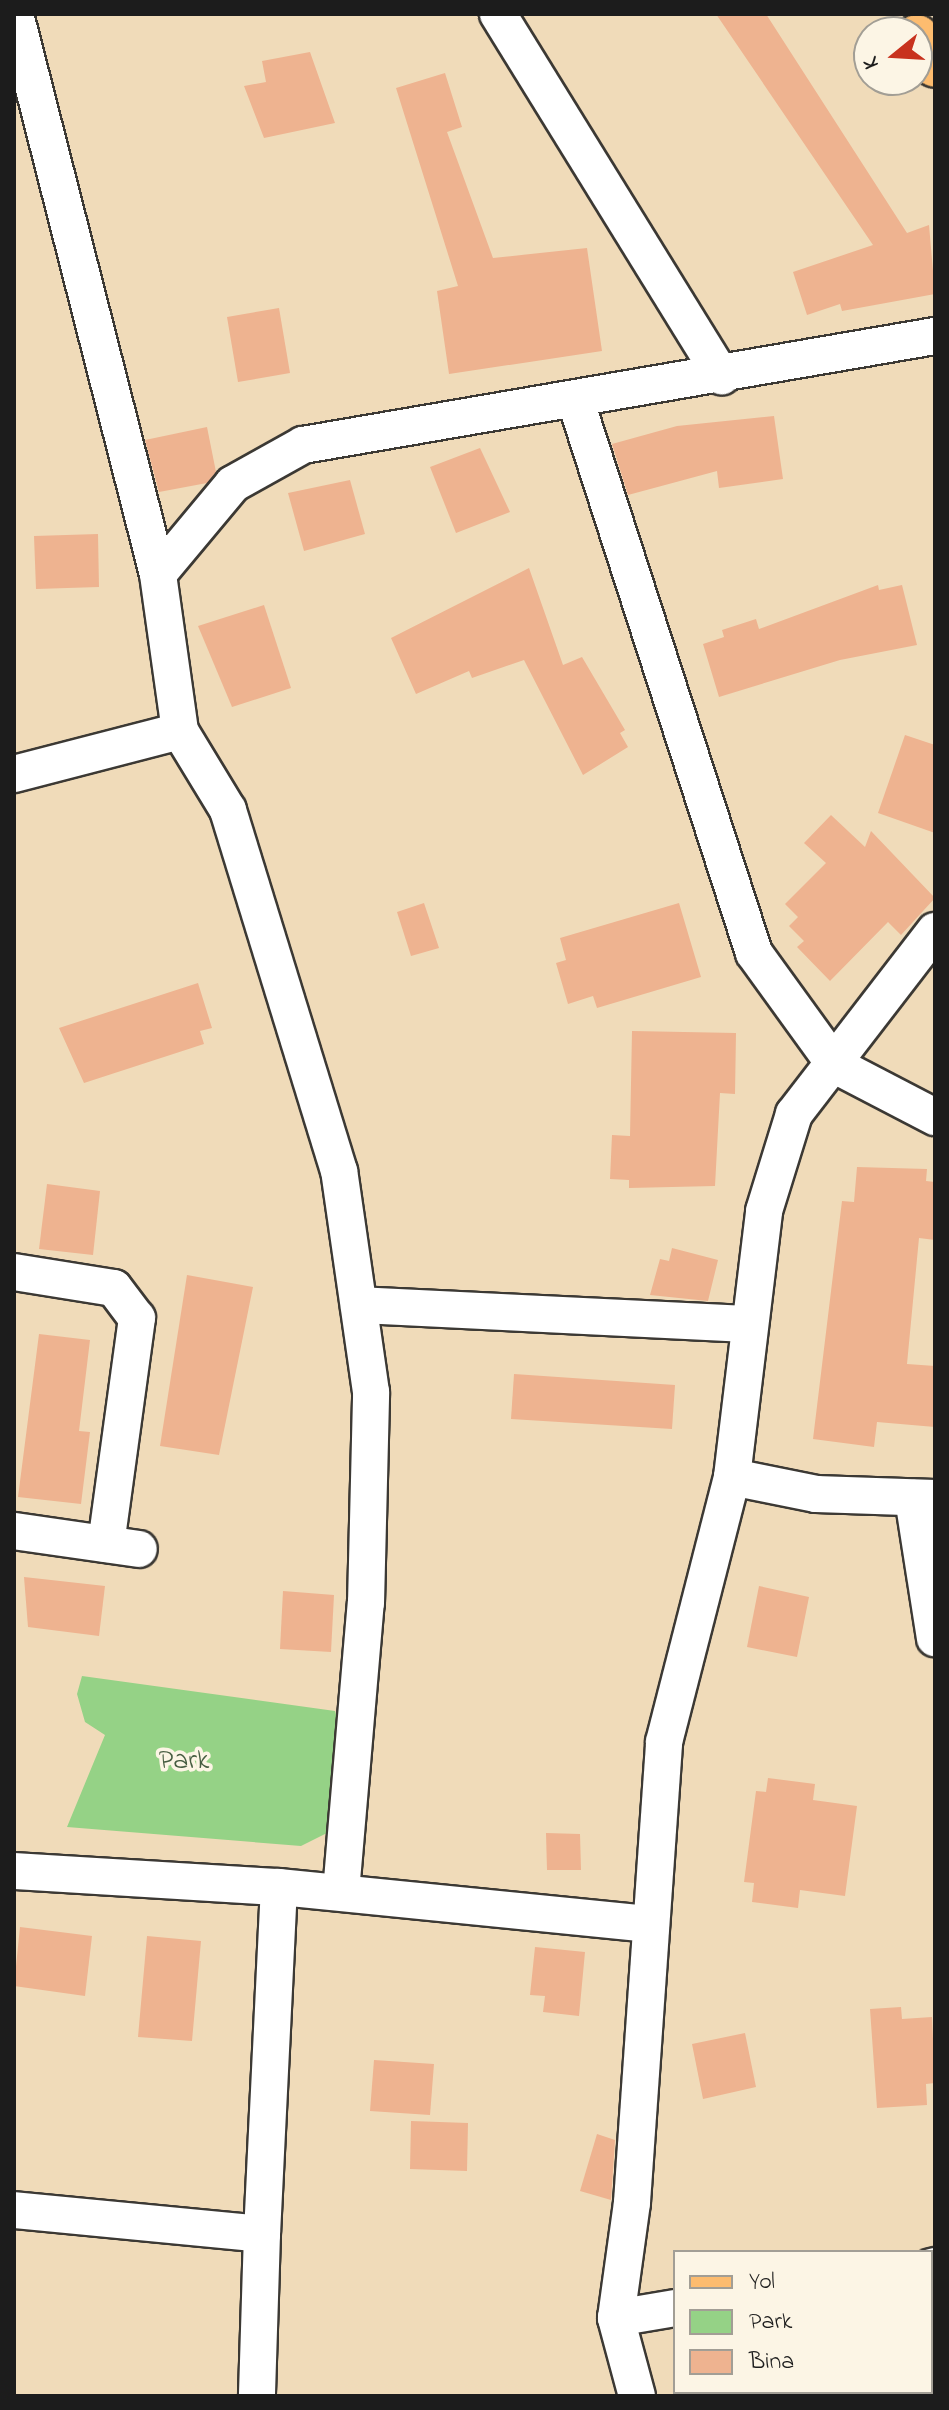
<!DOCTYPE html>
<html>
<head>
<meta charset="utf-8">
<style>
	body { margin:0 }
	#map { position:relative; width:949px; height:2410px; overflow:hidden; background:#f0dbb9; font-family:"Indie Flower",sans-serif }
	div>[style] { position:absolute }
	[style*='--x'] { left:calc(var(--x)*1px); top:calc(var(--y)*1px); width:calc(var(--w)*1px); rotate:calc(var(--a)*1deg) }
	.green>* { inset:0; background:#95d286 }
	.building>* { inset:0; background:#eeb390 }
	.roads { filter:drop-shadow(2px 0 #3c3934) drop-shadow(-2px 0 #3c3934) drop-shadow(0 2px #3c3934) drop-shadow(0 -2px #3c3934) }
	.minor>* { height:36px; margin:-18px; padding:0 18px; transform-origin:18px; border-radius:18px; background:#fff }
	.major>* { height:44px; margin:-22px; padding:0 22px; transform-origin:22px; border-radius:22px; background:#fdbc6f }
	span { translate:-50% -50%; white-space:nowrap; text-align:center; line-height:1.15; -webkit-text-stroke:7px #fcf5e5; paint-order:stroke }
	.park-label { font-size:28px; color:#465c41 }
	.frame { position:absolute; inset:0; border:16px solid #1c1c1c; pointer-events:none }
	.legend { position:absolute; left:673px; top:2250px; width:260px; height:144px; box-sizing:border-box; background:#fcf5e5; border:2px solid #a29e95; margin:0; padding:10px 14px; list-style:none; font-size:24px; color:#1c1c1c }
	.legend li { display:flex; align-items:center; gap:16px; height:40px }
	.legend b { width:40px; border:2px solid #a29e95 }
	.north { position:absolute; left:853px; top:16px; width:80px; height:80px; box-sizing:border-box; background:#fcf5e5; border:2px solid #a29e95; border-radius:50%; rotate:252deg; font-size:22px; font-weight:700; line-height:32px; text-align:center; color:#1c1c1c }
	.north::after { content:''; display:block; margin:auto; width:28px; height:36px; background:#c8321e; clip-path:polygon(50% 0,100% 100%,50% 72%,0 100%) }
</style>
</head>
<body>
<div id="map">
	<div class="green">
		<div style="clip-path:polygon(82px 1676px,335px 1711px,341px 1731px,327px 1833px,301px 1846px,67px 1827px,105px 1735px,85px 1722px,77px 1694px)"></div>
	</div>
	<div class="building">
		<div style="clip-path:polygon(716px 14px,766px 14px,907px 233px,929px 225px,935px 294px,842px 311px,840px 304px,807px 315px,793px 272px,873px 245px)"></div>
		<div style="clip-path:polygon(310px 52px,335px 123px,264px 138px,244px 86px,266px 82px,262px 61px)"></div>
		<div style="clip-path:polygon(445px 73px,462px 127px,447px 132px,493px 258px,587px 248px,602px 351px,449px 374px,437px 291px,458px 286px,396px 88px)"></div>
		<div style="clip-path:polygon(279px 308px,290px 373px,238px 382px,227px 317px)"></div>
		<div style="clip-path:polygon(774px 416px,783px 479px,719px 488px,717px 471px,628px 495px,612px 444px,677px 426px)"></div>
		<div style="clip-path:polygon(207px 427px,216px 472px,207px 483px,159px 492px,145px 440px)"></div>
		<div style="clip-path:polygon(480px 448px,510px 512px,456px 533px,430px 467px)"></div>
		<div style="clip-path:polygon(350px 480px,365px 534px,304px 551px,288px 493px)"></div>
		<div style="clip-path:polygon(98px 534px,99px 587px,36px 589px,34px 536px)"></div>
		<div style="clip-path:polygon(529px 568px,563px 665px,582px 657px,625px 730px,620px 733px,628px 747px,583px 775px,524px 660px,472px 678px,469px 671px,416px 694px,391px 638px)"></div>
		<div style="clip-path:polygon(878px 585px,879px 590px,902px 585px,917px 645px,840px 660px,719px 697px,703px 644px,724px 637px,722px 630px,756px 619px,759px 629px)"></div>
		<div style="clip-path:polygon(264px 605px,291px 688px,232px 707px,198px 626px)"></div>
		<div style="clip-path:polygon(905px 735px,935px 745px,935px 833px,878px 813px)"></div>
		<div style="clip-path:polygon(831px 815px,865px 847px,871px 831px,935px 898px,901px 935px,888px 922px,830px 981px,797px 947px,804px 941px,789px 926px,798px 917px,785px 904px,826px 863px,804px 843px)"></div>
		<div style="clip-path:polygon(424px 903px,439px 948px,411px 956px,397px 912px)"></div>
		<div style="clip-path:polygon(679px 903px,701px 977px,597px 1008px,593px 996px,568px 1004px,556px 963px,566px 960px,560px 938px)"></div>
		<div style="clip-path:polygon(198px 983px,212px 1028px,200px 1031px,204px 1044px,84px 1083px,59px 1028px)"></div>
		<div style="clip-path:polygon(632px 1031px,736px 1033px,735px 1094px,720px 1093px,715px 1186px,629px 1188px,629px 1180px,610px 1179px,612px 1135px,630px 1136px)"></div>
		<div style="clip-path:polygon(857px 1167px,927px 1169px,926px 1181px,935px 1182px,935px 1240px,919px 1238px,907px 1364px,935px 1366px,935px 1427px,877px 1422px,874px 1447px,813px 1439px,842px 1201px,854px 1202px)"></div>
		<div style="clip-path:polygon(47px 1184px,100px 1191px,93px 1255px,39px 1249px)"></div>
		<div style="clip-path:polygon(672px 1248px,718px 1260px,708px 1301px,650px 1295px,660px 1259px,669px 1261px)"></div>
		<div style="clip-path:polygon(187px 1275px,253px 1287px,219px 1455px,160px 1446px)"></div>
		<div style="clip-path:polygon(39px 1334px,90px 1340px,79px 1431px,90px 1432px,81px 1504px,18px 1497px)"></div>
		<div style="clip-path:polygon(514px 1374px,675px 1385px,672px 1429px,511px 1419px)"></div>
		<div style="clip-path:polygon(24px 1577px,105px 1586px,99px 1636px,28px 1627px)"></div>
		<div style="clip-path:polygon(759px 1586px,809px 1597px,797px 1657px,747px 1647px)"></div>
		<div style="clip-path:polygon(283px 1591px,334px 1595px,331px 1652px,280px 1649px)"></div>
		<div style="clip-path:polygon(768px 1778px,815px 1784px,813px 1800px,857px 1806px,845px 1896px,800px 1890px,798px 1908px,752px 1902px,754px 1883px,744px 1882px,756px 1791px,766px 1792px)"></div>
		<div style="clip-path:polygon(546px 1833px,580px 1834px,581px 1870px,547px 1870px)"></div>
		<div style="clip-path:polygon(20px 1927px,92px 1936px,85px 1996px,14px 1986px)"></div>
		<div style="clip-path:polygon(147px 1936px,201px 1941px,192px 2041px,138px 2037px)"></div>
		<div style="clip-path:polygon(535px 1947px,585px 1952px,579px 2016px,543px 2012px,545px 1996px,530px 1995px)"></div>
		<div style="clip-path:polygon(901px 2007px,902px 2019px,932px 2017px,935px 2083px,926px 2084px,927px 2105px,877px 2108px,870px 2009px)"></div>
		<div style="clip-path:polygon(745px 2033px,756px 2087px,703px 2099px,692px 2044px)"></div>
		<div style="clip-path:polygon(374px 2060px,434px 2064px,430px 2115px,370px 2111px)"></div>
		<div style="clip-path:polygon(411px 2121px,468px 2123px,467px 2171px,410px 2169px)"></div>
		<div style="clip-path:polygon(597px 2134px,615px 2140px,611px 2200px,580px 2191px)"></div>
	</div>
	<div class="roads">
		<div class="minor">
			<div style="--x:15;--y:14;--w:578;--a:75.68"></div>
			<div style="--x:498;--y:14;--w:426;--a:58.3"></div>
			<div style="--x:575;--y:399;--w:582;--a:72.09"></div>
			<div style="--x:754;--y:953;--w:138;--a:54.1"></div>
			<div style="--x:835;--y:1065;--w:113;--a:27.5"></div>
			<div style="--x:14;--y:774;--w:171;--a:-14.5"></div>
			<div style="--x:14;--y:1272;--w:101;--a:9.1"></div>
			<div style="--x:114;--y:1288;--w:38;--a:53"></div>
			<div style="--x:137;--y:1318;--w:228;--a:97.8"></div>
			<div style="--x:359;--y:1305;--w:391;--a:2.8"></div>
			<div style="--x:732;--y:1477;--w:86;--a:11.4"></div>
			<div style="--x:816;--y:1494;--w:119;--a:1.9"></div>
			<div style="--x:913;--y:1498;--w:142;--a:81.1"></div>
			<div style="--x:14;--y:1531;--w:126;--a:8.2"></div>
			<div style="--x:14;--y:1871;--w:265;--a:3.5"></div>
			<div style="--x:279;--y:1887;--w:370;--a:5.7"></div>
			<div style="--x:341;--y:1892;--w:290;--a:-85.1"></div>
			<div style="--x:366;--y:1603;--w:211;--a:-88.6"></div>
			<div style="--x:371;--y:1392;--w:223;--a:-98.2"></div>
			<div style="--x:339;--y:1171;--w:378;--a:-107.1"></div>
			<div style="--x:228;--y:810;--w:92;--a:-121.3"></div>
			<div style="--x:180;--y:731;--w:159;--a:-98"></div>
			<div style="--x:158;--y:574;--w:117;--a:-50.2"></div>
			<div style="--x:233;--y:484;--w:80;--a:-29.1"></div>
			<div style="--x:303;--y:445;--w:641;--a:-9.79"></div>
			<div style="--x:14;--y:2210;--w:249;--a:5.5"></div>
			<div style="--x:262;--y:2234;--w:162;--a:91.8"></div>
			<div style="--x:262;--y:2234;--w:347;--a:-87.2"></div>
			<div style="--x:931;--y:2267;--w:4;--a:-14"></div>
			<div style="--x:616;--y:2318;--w:60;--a:-9.6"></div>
			<div style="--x:637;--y:2396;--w:81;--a:-105.1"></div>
			<div style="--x:616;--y:2318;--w:117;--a:-82.1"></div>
			<div style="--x:632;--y:2202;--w:461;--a:-86"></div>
			<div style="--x:664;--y:1742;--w:274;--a:-75.6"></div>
			<div style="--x:732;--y:1477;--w:268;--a:-83.1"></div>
			<div style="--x:764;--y:1211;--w:102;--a:-72.8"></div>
			<div style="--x:794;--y:1114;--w:231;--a:-52.4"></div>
		</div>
		<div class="major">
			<div style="--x:917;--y:37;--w:33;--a:57"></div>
		</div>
	</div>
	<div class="park-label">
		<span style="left:184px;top:1762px">Park</span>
	</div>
	<div class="frame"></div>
	<ul class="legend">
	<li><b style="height:10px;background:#fdbc6f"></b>Yol</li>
	<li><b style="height:22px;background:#95d286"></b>Park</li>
	<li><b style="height:22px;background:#eeb390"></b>Bina</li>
	</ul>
	<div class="north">K</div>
</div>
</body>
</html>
